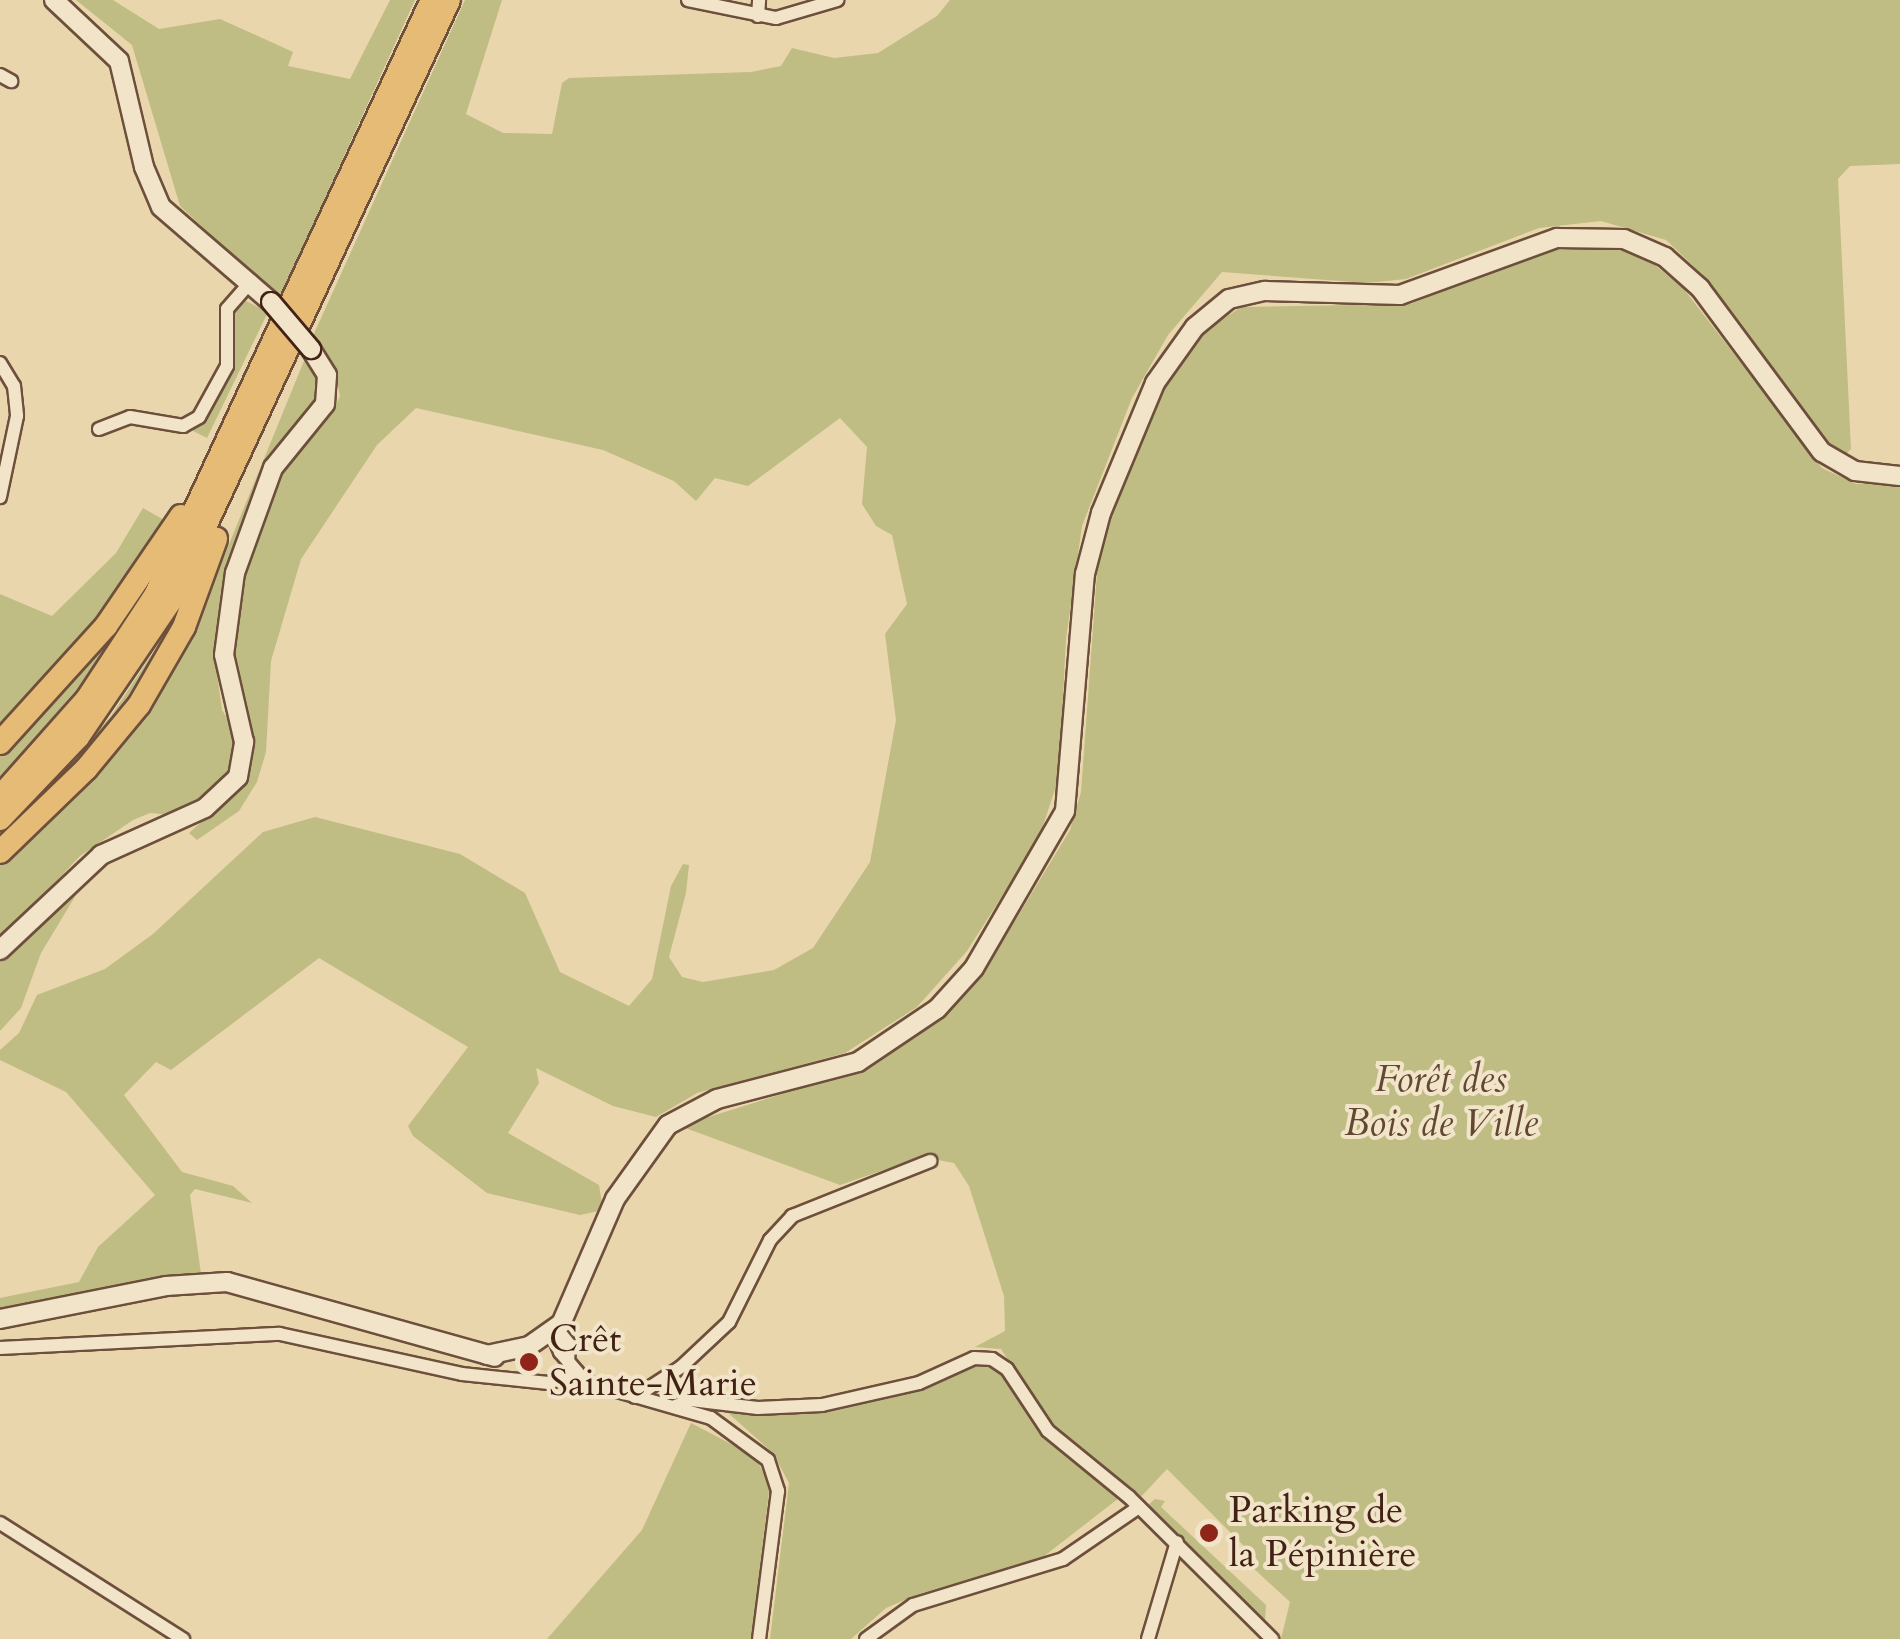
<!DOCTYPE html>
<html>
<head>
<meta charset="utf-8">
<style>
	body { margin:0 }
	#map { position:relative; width:1900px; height:1639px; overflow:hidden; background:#ead6ac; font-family:Cardo,serif }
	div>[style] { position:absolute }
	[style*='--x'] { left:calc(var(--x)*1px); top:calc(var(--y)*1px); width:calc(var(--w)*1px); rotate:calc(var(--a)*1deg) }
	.green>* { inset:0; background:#bfbc84 }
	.roads { filter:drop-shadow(2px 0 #6d4f3c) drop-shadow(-2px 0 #6d4f3c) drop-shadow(0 2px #6d4f3c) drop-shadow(0 -2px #6d4f3c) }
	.street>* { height:12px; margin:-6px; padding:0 6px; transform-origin:6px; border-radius:6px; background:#f1e4c9 }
	.secondary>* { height:18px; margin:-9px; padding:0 9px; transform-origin:9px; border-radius:9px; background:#f1e4c9 }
	.highway>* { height:22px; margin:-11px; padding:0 11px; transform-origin:11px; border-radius:11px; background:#e5bb76 }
	.bridges { filter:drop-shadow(2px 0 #432216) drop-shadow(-2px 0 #432216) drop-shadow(0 2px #432216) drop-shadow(0 -2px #432216) }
	.secondary-bridge>* { height:18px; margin:-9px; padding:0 9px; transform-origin:9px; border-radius:9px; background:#f1e4c9 }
	.dots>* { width:28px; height:28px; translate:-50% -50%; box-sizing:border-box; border:5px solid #f1e4c9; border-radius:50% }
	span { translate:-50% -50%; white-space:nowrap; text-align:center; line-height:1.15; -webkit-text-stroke:8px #f1e4c9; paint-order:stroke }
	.park-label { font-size:38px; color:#624832; font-style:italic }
	.poi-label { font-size:38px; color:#432216 }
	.left { translate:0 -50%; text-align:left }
</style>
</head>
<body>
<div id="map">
	<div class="green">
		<div style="clip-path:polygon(76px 0,113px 0,159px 29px,220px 19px,293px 52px,288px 66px,350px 79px,390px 0,415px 0,279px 299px,180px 206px,132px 45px)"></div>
		<div style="clip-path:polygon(465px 0,502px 0,466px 114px,503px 133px,552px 134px,562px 83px,569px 78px,751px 72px,781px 66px,792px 48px,834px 58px,878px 53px,937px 16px,950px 0,1900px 0,1900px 164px,1850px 166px,1838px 179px,1851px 449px,1846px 454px,1824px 439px,1704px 276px,1666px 240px,1601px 221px,1539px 228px,1406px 279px,1367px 283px,1222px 272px,1168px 335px,1132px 398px,1082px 526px,1066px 639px,1059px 777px,1039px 838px,967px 951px,917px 1007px,845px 1053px,697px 1093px,656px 1117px,613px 1106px,536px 1068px,539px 1083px,508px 1133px,599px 1185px,603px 1210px,580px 1215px,487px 1193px,413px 1136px,408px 1126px,468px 1047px,319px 958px,171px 1070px,156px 1062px,124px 1095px,182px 1172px,233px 1186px,252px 1203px,195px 1189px,190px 1195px,201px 1274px,0 1313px,0 1298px,79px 1282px,98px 1247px,155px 1195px,66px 1092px,0 1060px,0 1050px,19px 1033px,37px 995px,105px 969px,153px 934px,263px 832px,315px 817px,460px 854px,525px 893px,560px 972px,629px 1006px,652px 979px,671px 886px,683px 864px,689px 865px,686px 893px,669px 957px,682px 977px,703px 982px,774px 970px,813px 948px,870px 862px,896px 720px,885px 634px,907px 604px,892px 535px,876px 526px,862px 504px,867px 447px,840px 418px,748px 486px,715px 478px,696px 501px,674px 481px,603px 450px,416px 408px,377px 445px,301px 559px,271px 661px,266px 752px,257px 782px,239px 811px,197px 840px,189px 833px,238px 790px,250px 762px,231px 666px,244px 569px,283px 467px,331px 415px,340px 396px,334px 366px,312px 338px)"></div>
		<div style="clip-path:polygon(1560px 242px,1618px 246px,1651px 262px,1683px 288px,1822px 468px,1856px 484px,1900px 481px,1900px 1639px,1281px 1639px,1290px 1602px,1251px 1566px,1257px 1559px,1167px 1469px,1138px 1500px,1050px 1424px,1001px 1349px,975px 1347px,1005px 1331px,1004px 1296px,969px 1186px,954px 1163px,922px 1157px,840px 1185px,680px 1126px,849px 1073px,898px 1049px,954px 1007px,987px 967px,1070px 830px,1081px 792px,1099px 546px,1161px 391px,1207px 330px,1241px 307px,1411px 304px)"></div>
		<div style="clip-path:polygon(246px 301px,268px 312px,207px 438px,193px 431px,226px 378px,234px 314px)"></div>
		<div style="clip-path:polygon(306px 356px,317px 378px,315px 404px,268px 456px,230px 557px,215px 660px,222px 710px,237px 734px,233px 773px,216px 794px,173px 815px,150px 813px,133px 820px,80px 856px,0 941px,0 865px,86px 782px,205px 603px)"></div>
		<div style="clip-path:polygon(143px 508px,164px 520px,119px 593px,0 733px,0 594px,52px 616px,116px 553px)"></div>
		<div style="clip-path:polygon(142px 587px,94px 669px,0 779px,0 751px)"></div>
		<div style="clip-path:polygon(187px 601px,116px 729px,34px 805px,111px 716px)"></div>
		<div style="clip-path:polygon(76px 895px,41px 953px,21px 1008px,0 1031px,0 958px)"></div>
		<div style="clip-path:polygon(975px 1363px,988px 1363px,1006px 1376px,1043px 1435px,1119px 1498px,1043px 1557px,919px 1594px,886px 1608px,851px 1639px,770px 1639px,789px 1483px,773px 1453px,726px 1411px,816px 1411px)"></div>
		<div style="clip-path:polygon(691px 1423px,754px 1456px,770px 1484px,751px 1639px,547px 1639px,642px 1530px)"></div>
		<div style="clip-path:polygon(1155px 1499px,1165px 1501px,1161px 1507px,1266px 1605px,1265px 1622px,1146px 1507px)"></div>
	</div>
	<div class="roads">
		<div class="street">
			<div style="--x:688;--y:0;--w:90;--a:11.6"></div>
			<div style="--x:776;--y:18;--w:64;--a:-16.4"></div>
			<div style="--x:758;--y:16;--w:16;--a:-86"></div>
			<div style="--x:0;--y:75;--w:13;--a:29"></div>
			<div style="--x:0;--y:363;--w:27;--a:59"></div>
			<div style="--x:14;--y:386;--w:30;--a:84"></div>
			<div style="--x:17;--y:416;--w:83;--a:101.9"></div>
			<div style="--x:99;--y:429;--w:33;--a:-21"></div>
			<div style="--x:130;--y:417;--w:54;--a:9.6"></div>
			<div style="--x:183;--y:426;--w:18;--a:-29"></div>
			<div style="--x:199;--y:417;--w:58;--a:-61.2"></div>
			<div style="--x:227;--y:366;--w:57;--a:-90"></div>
			<div style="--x:227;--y:309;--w:37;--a:-49"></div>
			<div style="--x:557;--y:1329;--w:19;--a:51"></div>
			<div style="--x:569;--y:1344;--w:17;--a:93"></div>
			<div style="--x:552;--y:1333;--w:21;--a:67"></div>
			<div style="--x:560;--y:1352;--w:40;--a:49"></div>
			<div style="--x:586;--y:1382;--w:130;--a:16.1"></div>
			<div style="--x:711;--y:1418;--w:71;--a:36.4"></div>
			<div style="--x:768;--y:1460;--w:33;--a:72"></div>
			<div style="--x:778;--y:1491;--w:149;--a:97.3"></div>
			<div style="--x:0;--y:1348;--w:280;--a:-2.9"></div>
			<div style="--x:280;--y:1334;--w:186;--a:12.4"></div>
			<div style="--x:462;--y:1374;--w:87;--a:5.9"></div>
			<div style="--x:549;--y:1383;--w:27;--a:-24"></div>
			<div style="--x:635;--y:1397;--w:55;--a:-33.1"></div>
			<div style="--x:681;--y:1367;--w:66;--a:-43.2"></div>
			<div style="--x:729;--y:1322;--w:92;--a:-63.4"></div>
			<div style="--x:770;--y:1240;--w:33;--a:-47"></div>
			<div style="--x:792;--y:1216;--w:149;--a:-21.7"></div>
			<div style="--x:675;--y:1406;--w:17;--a:-21"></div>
			<div style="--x:691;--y:1400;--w:67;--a:6.8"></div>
			<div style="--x:758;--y:1408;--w:64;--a:-2.7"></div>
			<div style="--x:822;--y:1405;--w:99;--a:-12.8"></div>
			<div style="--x:919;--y:1383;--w:60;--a:-24.4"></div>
			<div style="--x:974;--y:1358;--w:18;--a:3"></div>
			<div style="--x:992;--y:1359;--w:18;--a:34"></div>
			<div style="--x:1007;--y:1369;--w:74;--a:56.5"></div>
			<div style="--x:1048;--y:1431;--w:104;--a:39.2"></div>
			<div style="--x:1129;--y:1497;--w:202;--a:44.8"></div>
			<div style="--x:0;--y:1523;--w:217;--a:32.4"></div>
			<div style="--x:866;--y:1639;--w:58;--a:-35.9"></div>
			<div style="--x:913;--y:1605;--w:157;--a:-17"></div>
			<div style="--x:1063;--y:1559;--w:92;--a:-34.4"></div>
			<div style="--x:1148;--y:1639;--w:101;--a:-73.4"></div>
		</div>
		<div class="secondary">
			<div style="--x:54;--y:0;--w:89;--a:43.2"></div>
			<div style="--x:119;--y:61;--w:109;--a:76.7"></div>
			<div style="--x:144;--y:167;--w:43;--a:67"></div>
			<div style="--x:161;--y:207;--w:145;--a:40.8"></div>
			<div style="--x:0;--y:950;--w:139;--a:-43.2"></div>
			<div style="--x:101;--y:855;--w:114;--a:-24.3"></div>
			<div style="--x:205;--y:808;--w:45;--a:-43.2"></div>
			<div style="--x:238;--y:777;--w:36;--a:-80"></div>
			<div style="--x:244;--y:742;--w:89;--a:-102.9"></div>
			<div style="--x:224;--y:655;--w:83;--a:-82.4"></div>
			<div style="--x:235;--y:573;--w:112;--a:-70.1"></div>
			<div style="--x:273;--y:468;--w:82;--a:-50.9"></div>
			<div style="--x:325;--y:404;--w:29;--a:-86"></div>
			<div style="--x:327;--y:375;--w:31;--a:-122"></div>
			<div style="--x:0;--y:1319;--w:169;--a:-11.2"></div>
			<div style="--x:166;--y:1286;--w:61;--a:-3.8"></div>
			<div style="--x:227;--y:1282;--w:278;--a:15.6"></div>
			<div style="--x:487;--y:1355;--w:43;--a:-12.1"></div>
			<div style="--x:529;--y:1346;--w:39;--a:-35"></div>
			<div style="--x:561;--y:1324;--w:136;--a:-66.6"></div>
			<div style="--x:615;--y:1199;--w:91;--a:-54.4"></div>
			<div style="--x:668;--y:1125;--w:55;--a:-28"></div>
			<div style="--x:717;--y:1099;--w:146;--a:-14.7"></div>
			<div style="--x:858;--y:1062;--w:95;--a:-33.9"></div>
			<div style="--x:937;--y:1009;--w:55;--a:-47.9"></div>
			<div style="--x:974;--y:968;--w:181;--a:-59.9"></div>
			<div style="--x:1065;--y:811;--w:238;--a:-85.2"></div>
			<div style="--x:1085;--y:574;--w:63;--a:-75.3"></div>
			<div style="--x:1101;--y:513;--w:141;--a:-67.4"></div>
			<div style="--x:1155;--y:383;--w:69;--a:-54.5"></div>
			<div style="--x:1195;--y:327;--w:44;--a:-39.5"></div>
			<div style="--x:1229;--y:299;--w:37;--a:-13"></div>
			<div style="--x:1265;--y:291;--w:135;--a:1.7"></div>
			<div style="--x:1400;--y:295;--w:167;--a:-20"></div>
			<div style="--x:1557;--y:238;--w:67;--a:0.9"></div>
			<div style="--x:1624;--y:239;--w:45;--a:23.7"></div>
			<div style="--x:1665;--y:257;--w:47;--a:41.5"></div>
			<div style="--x:1700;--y:288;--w:204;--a:53.4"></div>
			<div style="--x:1822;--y:452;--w:38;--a:30"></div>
			<div style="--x:1855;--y:471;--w:45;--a:6.3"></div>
		</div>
		<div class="highway">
			<div style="--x:0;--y:743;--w:158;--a:-47.8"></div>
			<div style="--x:106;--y:626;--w:133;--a:-55.7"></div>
			<div style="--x:0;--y:797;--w:131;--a:-48.4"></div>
			<div style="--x:87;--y:699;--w:126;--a:-56.7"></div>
			<div style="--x:156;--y:594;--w:655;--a:-65.08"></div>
			<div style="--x:0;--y:819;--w:113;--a:-46.4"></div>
			<div style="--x:78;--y:737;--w:166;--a:-55.8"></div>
			<div style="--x:171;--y:600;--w:661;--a:-65.14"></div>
			<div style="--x:0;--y:852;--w:120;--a:-44"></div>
			<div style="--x:86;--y:769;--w:83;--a:-50.4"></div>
			<div style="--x:139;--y:705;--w:90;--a:-60"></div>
			<div style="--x:184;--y:627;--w:94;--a:-70"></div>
		</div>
	</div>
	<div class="bridges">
		<div class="secondary-bridge">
			<div style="--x:271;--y:302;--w:62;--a:49.6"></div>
		</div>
	</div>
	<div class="dots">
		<div style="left:529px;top:1362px;background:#8f2418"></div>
		<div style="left:1209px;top:1533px;background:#8f2418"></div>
	</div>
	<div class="park-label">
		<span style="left:1441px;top:1102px">Forêt des<br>Bois de Ville</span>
	</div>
	<div class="poi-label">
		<span class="left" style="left:549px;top:1362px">Crêt<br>Sainte-Marie</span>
		<span class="left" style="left:1229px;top:1533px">Parking de<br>la Pépinière</span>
	</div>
</div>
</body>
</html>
